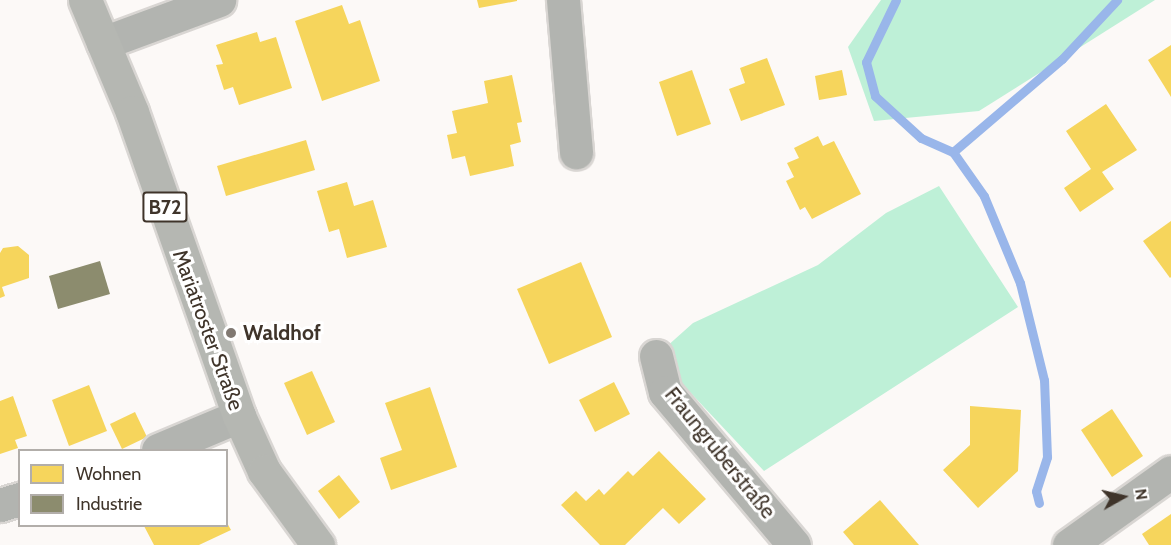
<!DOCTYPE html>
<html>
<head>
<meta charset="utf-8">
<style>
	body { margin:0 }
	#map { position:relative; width:1171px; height:545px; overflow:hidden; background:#fcf9f7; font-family:Cabin,sans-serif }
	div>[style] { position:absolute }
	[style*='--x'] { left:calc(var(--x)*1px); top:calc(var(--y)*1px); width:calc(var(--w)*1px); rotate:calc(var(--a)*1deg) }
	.green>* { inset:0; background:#bef0d7 }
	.homes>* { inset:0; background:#f6d55c }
	.industry>* { inset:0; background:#8c8c6e }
	.stream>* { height:9px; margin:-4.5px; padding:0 4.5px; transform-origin:4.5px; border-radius:4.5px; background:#99b6ea }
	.roads { filter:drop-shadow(2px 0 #d9d6d3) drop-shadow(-2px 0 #d9d6d3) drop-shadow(0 2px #d9d6d3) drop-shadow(0 -2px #d9d6d3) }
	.street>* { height:33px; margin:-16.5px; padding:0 16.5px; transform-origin:16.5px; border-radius:16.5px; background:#b2b4b0 }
	.primary>* { height:33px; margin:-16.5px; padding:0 16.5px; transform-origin:16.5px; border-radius:16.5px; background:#b5b7b2 }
	.dots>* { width:16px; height:16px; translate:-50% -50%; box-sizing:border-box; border:3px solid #fff; border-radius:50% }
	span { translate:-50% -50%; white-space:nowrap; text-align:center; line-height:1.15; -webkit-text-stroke:6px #fff; paint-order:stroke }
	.shield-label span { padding:2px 4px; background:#fff; border:2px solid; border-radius:4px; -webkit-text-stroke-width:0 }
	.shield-label { font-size:20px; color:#3f342a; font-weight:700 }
	.street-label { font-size:21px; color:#3f342a }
	.poi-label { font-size:21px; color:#3f342a; font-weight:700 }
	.left { translate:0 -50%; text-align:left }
	.legend { position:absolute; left:18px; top:449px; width:210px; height:78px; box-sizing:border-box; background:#fff; border:2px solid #b2aeaa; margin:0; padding:8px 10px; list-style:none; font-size:18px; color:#3f342a }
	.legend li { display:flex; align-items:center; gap:12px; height:30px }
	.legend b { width:30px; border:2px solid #b2aeaa }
	.north { position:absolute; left:1093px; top:467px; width:60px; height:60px; -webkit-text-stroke:4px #fff; paint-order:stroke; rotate:82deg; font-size:16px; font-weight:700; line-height:24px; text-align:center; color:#3f342a }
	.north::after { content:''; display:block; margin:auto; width:21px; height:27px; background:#3f342a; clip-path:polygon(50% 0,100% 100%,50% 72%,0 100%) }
</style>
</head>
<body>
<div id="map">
	<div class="green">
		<div style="clip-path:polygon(881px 0,1155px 0,979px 111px,874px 121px,848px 47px)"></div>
		<div style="clip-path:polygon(939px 186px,1018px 307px,764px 471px,656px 356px,693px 323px,818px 265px,886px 213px)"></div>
	</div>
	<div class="homes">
		<div style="clip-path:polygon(477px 0,517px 0,517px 1px,479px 8px)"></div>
		<div style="clip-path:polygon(342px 5px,349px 24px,360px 20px,380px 81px,322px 101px,295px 21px)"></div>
		<div style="clip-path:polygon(257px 32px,260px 42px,276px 37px,292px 88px,239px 105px,233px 87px,224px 90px,216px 65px,223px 64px,216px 45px)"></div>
		<div style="clip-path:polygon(1171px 45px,1171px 97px,1148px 60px)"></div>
		<div style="clip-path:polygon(767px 58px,785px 105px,741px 121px,729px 89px,745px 83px,740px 68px)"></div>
		<div style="clip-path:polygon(692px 70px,711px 124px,677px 136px,659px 82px)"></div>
		<div style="clip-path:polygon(842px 70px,847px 95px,819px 100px,815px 76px)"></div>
		<div style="clip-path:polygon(512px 75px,522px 122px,517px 123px,521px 142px,510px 145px,514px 166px,470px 176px,465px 156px,452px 159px,447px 135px,457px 133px,452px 111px,488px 103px,484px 81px)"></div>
		<div style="clip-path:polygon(1106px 104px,1137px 150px,1102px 172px,1114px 189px,1080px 212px,1064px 188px,1091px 169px,1066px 131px)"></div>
		<div style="clip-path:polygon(818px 136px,823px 146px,834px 141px,861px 194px,812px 219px,805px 207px,800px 210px,786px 181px,794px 177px,787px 163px,799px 158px,794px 148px)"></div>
		<div style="clip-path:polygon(306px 140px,315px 170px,226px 196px,217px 166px)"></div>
		<div style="clip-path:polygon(347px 182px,354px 206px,373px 200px,387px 247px,347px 258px,339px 229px,329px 232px,317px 191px)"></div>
		<div style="clip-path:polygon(1171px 221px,1171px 277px,1170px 278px,1143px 241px)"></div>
		<div style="clip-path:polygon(18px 246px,29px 255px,29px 278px,2px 287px,5px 296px,0 298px,0 253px,3px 248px)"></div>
		<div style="clip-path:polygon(581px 262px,612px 337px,549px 364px,517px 289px)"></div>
		<div style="clip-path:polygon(312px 371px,335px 422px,307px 435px,284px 383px)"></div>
		<div style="clip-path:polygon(614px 382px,630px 414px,595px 432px,579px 400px)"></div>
		<div style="clip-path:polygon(89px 385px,107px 431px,69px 446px,52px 400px)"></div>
		<div style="clip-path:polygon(430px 387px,457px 467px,391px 490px,380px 458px,402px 450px,385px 403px)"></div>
		<div style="clip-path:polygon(13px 396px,27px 436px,15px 440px,18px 448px,0 454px,0 401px)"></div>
		<div style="clip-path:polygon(970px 406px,1021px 410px,1018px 471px,978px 508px,943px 470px,970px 445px)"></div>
		<div style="clip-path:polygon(1112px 409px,1143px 456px,1112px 477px,1081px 430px)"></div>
		<div style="clip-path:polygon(135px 412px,147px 437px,122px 449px,110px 424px)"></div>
		<div style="clip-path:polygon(659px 451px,706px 499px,679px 524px,663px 508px,625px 545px,600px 545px,561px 505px,576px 491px,586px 501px,599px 489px,604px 495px,628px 471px,633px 476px)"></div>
		<div style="clip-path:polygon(339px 475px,360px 502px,339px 519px,318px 491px)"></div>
		<div style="clip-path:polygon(880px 500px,919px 545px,854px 545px,843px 532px)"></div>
		<div style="clip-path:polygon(1171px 514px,1171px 545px,1149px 545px,1142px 534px)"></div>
		<div style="clip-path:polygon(226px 521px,231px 530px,199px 545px,154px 545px,144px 526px,226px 526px)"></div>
	</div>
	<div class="industry">
		<div style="clip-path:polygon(100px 261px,110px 294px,58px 309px,49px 276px)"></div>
	</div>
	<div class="stream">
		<div style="--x:896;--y:0;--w:69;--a:115.8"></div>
		<div style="--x:866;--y:62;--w:35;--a:75"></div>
		<div style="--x:875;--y:96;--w:62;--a:42.4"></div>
		<div style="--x:921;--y:138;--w:35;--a:24"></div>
		<div style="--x:1039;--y:503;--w:12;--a:-104"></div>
		<div style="--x:1036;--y:491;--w:36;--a:-72"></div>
		<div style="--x:1047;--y:457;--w:77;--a:-92.2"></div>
		<div style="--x:1044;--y:380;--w:100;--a:-103.9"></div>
		<div style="--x:1020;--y:283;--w:94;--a:-112.5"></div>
		<div style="--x:984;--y:196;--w:54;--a:-125.2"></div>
		<div style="--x:953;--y:152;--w:143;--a:-40.5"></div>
		<div style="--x:1062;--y:59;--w:81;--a:-47"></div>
	</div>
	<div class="roads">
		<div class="street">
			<div style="--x:563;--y:0;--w:153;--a:85.1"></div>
			<div style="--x:103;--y:43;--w:124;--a:-20.3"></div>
			<div style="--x:656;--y:356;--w:37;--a:76"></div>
			<div style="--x:665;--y:392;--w:200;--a:49.9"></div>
			<div style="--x:158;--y:450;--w:88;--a:-22.8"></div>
			<div style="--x:0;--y:505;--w:21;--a:-17"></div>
			<div style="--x:1069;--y:545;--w:125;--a:-35.6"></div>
		</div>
		<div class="primary">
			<div style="--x:85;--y:0;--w:121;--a:67.2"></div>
			<div style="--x:132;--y:112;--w:322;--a:70.6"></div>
			<div style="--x:239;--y:416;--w:60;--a:65.6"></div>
			<div style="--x:264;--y:471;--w:92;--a:53.9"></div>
		</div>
	</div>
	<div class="dots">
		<div style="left:231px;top:333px;background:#817972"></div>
	</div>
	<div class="shield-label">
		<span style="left:165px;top:207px">B72</span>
	</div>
	<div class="street-label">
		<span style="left:208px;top:330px;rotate:70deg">Mariatroster Straße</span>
		<span style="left:720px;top:453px;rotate:51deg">Fraungruberstraße</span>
	</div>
	<div class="poi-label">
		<span class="left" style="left:243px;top:333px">Waldhof</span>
	</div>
	<ul class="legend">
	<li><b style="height:16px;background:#f6d55c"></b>Wohnen</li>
	<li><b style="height:16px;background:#8c8c6e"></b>Industrie</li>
	</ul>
	<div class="north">N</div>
</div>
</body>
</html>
